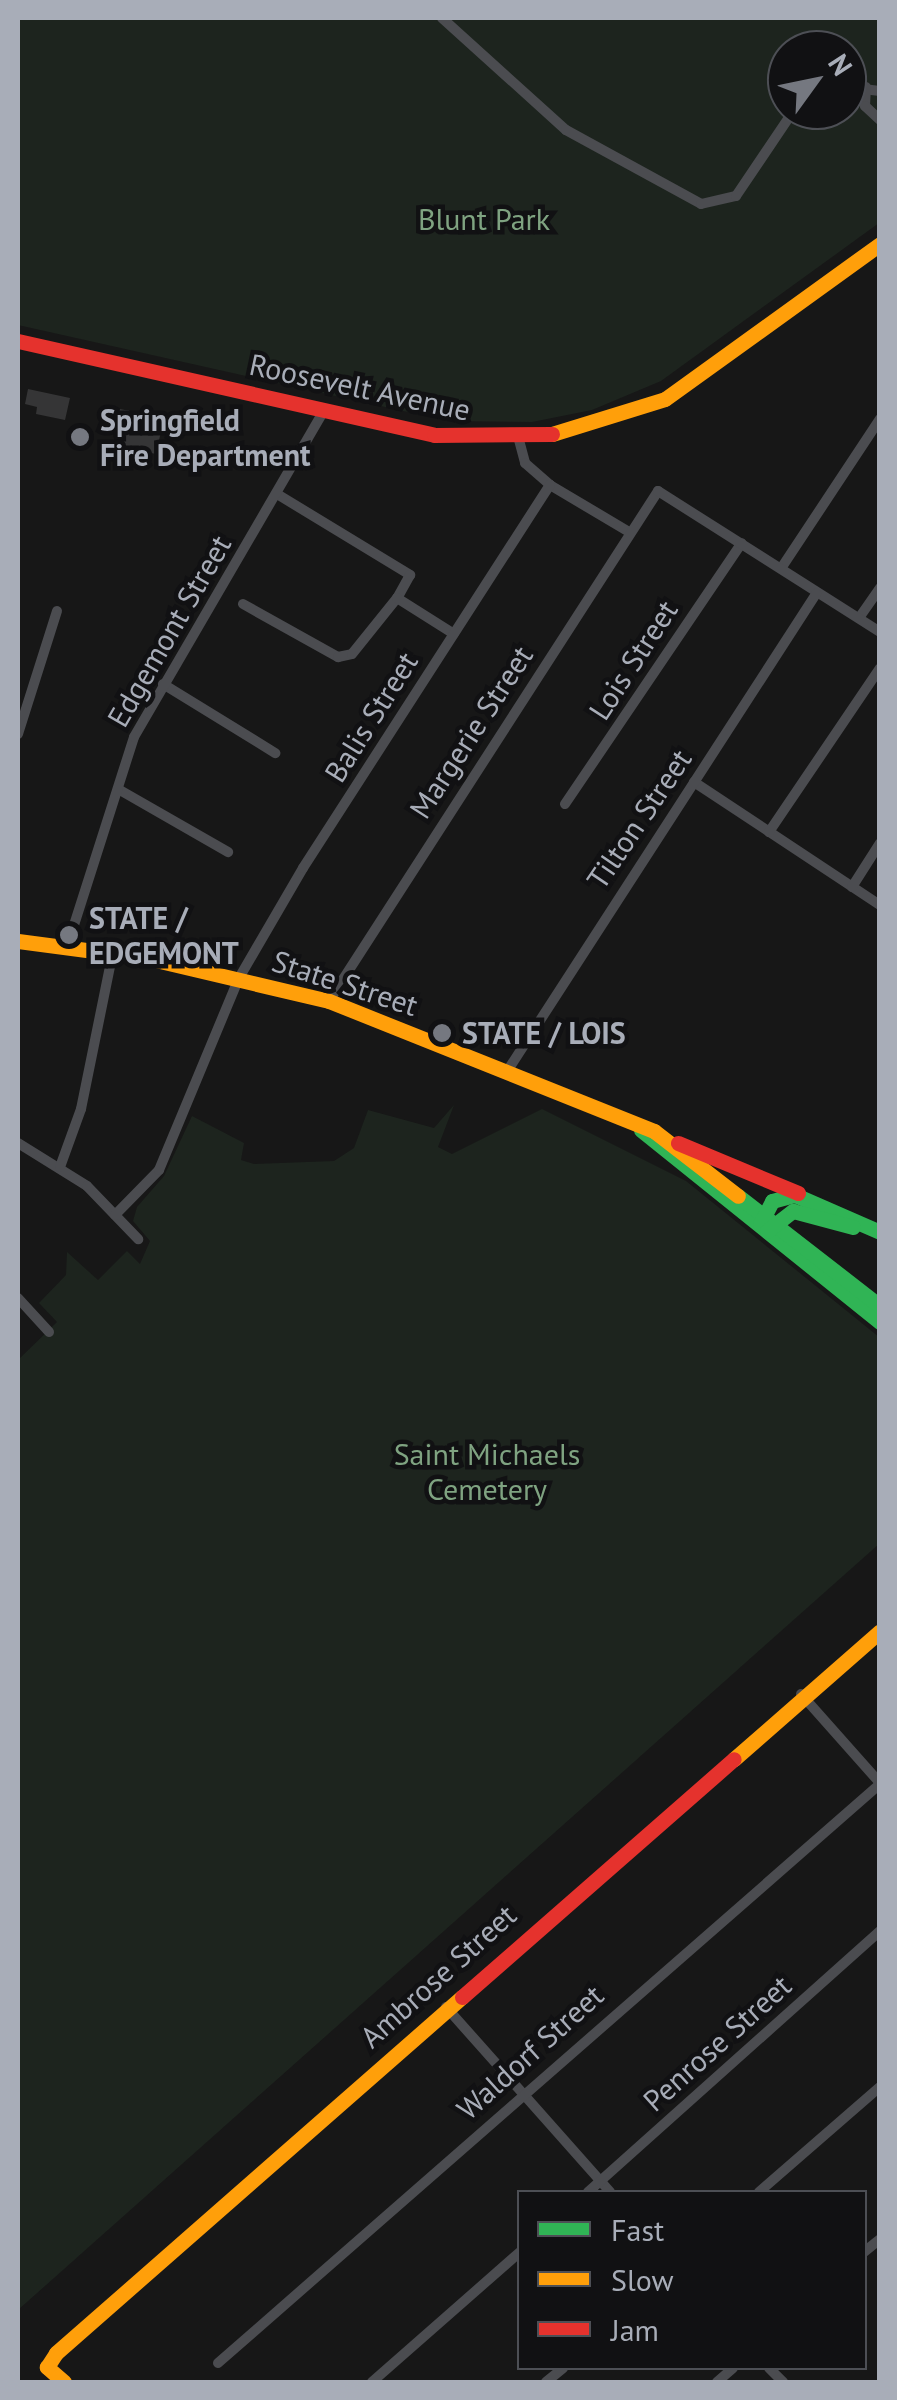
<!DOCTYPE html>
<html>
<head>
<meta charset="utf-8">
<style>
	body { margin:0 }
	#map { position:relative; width:897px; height:2400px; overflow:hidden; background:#171717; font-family:"PT Sans",sans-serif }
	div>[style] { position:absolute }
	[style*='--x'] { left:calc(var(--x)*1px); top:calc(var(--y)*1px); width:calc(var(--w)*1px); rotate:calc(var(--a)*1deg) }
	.green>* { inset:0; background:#1d241e }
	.building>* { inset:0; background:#353536 }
	.street>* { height:10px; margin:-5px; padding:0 5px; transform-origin:5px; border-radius:5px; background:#4b4c50 }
	.fast>* { height:15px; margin:-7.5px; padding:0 7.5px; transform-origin:7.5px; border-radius:7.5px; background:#30b455 }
	.slow>* { height:15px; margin:-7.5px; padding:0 7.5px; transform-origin:7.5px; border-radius:7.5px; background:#ff9f0a }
	.jam>* { height:15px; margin:-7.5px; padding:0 7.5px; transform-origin:7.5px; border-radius:7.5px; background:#e5322d }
	.dots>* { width:28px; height:28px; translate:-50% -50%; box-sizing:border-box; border:5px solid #111113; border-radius:50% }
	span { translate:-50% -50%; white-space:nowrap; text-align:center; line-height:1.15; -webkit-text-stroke:9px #111113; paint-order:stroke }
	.park-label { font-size:30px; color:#7fa381 }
	.street-label { font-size:30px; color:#a8adb8 }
	.poi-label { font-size:30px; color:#a8adb8; font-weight:700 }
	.left { translate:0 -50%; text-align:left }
	.frame { position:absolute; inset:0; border:20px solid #a8adb8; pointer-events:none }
	.legend { position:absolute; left:517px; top:2190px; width:350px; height:180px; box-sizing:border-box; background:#111113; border:2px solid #4d4f55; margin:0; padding:12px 18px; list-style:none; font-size:30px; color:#a8adb8 }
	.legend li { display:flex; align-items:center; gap:20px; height:50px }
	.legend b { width:50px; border:2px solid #4d4f55 }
	.north { position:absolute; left:767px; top:30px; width:100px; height:100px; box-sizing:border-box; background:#111113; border:2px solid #4d4f55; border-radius:50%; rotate:57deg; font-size:28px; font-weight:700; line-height:40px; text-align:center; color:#a8adb8 }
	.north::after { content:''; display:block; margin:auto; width:35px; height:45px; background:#757880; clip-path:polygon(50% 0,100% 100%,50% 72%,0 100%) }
</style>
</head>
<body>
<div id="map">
	<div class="green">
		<div style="clip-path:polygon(evenodd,18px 18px,879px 18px,879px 223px,661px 381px,592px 410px,532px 422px,448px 421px,18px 325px,18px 18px,787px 50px,847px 50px,847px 110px,787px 110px,787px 50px)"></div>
		<div style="clip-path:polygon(454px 1105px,438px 1147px,452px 1154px,542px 1109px,686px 1181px,879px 1337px,879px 1544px,18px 2310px,18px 1360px,57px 1322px,39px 1303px,66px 1275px,67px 1252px,98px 1280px,127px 1251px,140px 1264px,150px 1241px,133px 1221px,137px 1207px,164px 1176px,192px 1116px,244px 1143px,241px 1160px,254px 1164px,334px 1161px,354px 1148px,368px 1110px,434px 1128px)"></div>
	</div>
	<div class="building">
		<div style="clip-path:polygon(28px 389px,70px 398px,65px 420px,36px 414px,37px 407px,25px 404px)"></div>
		<div style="clip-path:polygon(120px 409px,164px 418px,156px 454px,112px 445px)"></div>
	</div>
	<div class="street">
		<div style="--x:442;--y:18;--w:167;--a:42.1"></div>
		<div style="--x:566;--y:130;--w:154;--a:28.7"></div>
		<div style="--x:701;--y:204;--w:36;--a:-13"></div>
		<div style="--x:736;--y:196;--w:104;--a:-56"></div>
		<div style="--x:847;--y:87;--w:33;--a:7"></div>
		<div style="--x:866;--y:87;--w:19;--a:93"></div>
		<div style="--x:865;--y:106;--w:21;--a:43"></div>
		<div style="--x:519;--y:440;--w:24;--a:75"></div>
		<div style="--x:525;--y:463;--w:33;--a:41"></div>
		<div style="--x:550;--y:485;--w:92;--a:30.7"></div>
		<div style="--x:277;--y:494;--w:156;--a:31.3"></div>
		<div style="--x:410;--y:575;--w:26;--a:119"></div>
		<div style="--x:782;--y:567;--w:178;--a:-56.5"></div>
		<div style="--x:243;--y:604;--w:109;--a:29.2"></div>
		<div style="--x:338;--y:657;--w:14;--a:-12"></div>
		<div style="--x:352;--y:654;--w:72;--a:-51.2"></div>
		<div style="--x:397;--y:598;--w:67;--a:32.3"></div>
		<div style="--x:859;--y:618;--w:37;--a:-55"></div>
		<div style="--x:163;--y:684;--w:132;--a:31.6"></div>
		<div style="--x:18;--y:734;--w:129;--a:-72.4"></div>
		<div style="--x:694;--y:782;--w:223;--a:33.5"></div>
		<div style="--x:118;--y:789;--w:127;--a:29.8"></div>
		<div style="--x:565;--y:804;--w:315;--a:-55.9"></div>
		<div style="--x:769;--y:832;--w:198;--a:-55.9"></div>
		<div style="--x:852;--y:887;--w:52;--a:-57.5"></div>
		<div style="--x:67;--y:947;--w:220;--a:-72.3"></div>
		<div style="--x:134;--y:737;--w:378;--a:-59.8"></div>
		<div style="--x:329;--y:1001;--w:607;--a:-57.17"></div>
		<div style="--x:658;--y:491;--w:263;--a:32.4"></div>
		<div style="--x:506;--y:1073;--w:571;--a:-57.09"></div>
		<div style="--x:18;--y:1143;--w:81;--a:31.9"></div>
		<div style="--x:87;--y:1186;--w:74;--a:46.1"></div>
		<div style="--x:60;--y:1167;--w:62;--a:-70.1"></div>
		<div style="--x:81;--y:1109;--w:160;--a:-78.5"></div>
		<div style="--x:115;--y:1215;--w:63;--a:-45.6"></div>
		<div style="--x:159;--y:1170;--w:208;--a:-67.4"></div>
		<div style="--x:239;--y:978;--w:127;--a:-59.8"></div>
		<div style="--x:303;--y:868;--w:456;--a:-57.2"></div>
		<div style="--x:18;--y:1298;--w:46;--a:47.6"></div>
		<div style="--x:801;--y:1694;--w:119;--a:48.4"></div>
		<div style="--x:446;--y:2007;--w:247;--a:48.4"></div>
		<div style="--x:588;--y:2192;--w:392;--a:-41.8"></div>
		<div style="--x:759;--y:2192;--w:160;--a:-41"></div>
		<div style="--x:864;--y:2252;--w:21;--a:-39"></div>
		<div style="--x:218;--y:2363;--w:879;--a:-41.17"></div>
		<div style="--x:769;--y:2368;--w:20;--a:45"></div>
		<div style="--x:372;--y:2382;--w:197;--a:-41.3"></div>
		<div style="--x:546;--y:2382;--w:22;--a:-39"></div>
		<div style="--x:717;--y:2382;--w:21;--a:-41"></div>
	</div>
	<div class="fast">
		<div style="--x:641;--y:1130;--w:307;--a:38.8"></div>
		<div style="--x:738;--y:1196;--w:180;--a:37.8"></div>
		<div style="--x:760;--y:1224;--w:26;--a:-62"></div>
		<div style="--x:772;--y:1201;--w:24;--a:-15"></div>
		<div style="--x:795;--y:1195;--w:93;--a:23.5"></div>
		<div style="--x:767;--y:1231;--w:33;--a:-38"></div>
		<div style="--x:793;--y:1211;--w:62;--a:14.9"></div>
	</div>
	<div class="slow">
		<div style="--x:552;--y:434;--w:118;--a:-17.2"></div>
		<div style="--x:665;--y:399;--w:265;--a:-35.8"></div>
		<div style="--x:18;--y:941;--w:130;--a:7.5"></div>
		<div style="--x:147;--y:958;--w:187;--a:13.3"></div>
		<div style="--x:329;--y:1001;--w:350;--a:21.8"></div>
		<div style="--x:654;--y:1131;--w:106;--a:37.7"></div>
		<div style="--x:734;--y:1759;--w:194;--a:-41.2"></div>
		<div style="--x:64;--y:2382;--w:23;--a:-139"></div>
		<div style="--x:47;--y:2367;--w:17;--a:-57"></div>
		<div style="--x:56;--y:2353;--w:540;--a:-41.25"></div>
	</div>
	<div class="jam">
		<div style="--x:18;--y:341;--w:426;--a:12.7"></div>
		<div style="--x:434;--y:435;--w:118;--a:-0.5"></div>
		<div style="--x:678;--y:1143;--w:130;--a:22.6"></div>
		<div style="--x:462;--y:1997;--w:361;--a:-41.2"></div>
	</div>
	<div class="dots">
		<div style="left:80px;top:437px;background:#757880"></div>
		<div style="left:69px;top:935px;background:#757880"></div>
		<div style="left:442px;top:1033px;background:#757880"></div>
	</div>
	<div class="park-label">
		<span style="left:484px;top:219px">Blunt Park</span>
		<span style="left:487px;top:1471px">Saint Michaels<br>Cemetery</span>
	</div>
	<div class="street-label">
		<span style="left:360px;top:387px;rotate:12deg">Roosevelt Avenue</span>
		<span style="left:169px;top:631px;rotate:-60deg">Edgemont Street</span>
		<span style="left:633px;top:660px;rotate:-57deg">Lois Street</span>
		<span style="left:371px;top:717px;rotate:-58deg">Balis Street</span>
		<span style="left:471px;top:732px;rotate:-57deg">Margerie Street</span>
		<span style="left:639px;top:819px;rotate:-56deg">Tilton Street</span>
		<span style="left:345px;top:983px;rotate:18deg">State Street</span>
		<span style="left:438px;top:1976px;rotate:-42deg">Ambrose Street</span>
		<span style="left:717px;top:2043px;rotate:-42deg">Penrose Street</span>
		<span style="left:530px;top:2052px;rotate:-42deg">Waldorf Street</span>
	</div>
	<div class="poi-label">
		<span class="left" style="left:100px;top:437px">Springfield<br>Fire Department</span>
		<span class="left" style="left:89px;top:935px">STATE /<br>EDGEMONT</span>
		<span class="left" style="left:462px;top:1033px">STATE / LOIS</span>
	</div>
	<div class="frame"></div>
	<ul class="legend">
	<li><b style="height:12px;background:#30b455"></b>Fast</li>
	<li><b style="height:12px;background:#ff9f0a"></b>Slow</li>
	<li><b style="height:12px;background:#e5322d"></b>Jam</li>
	</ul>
	<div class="north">N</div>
</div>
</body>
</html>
